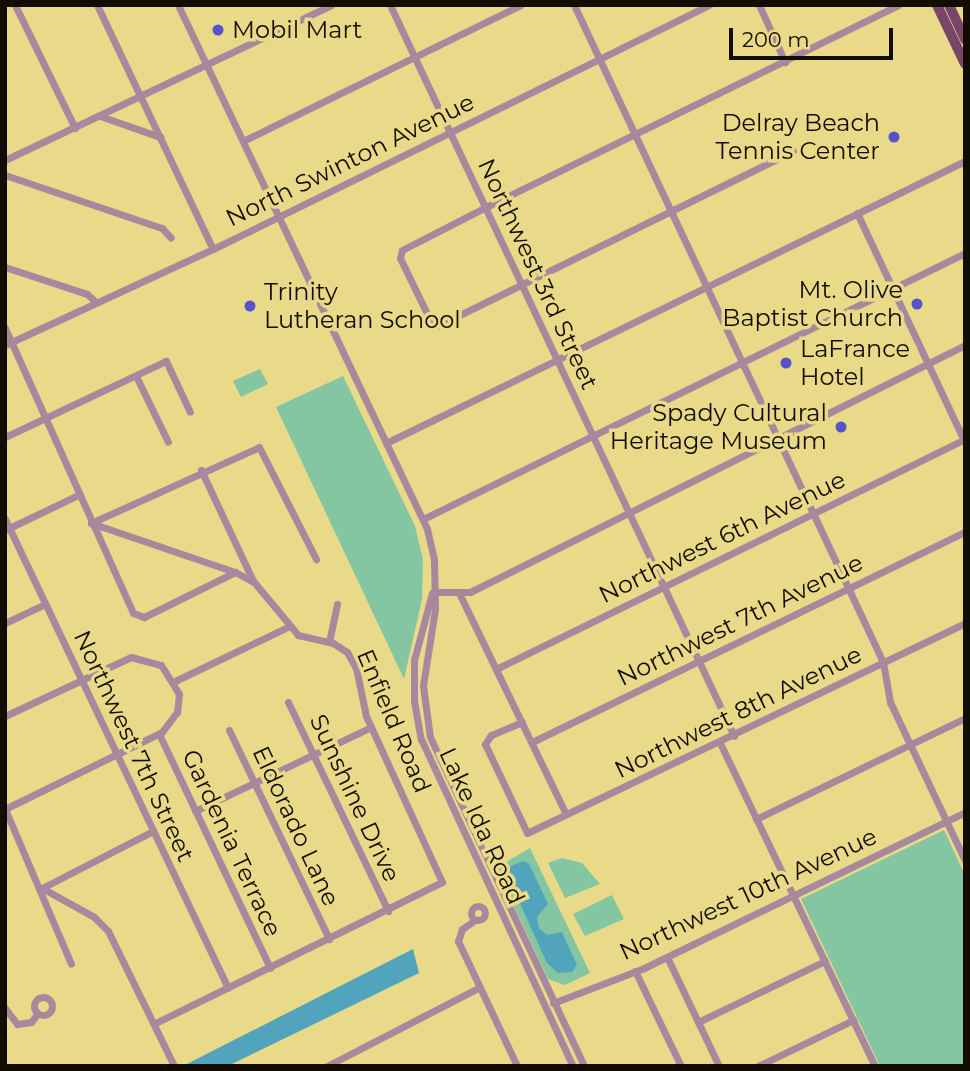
<!DOCTYPE html>
<html>
<head>
<meta charset="utf-8">
<style>
	body { margin:0 }
	#map { position:relative; width:970px; height:1071px; overflow:hidden; background:#e8da88; font-family:Montserrat,sans-serif }
	div>[style] { position:absolute }
	[style*='--x'] { left:calc(var(--x)*1px); top:calc(var(--y)*1px); width:calc(var(--w)*1px); rotate:calc(var(--a)*1deg) }
	.green>* { inset:0; background:#84c6a2 }
	.water>* { inset:0; background:#52a4bd }
	.minor>* { height:7px; margin:-3.5px; padding:0 3.5px; transform-origin:3.5px; border-radius:3.5px; background:#a7889c }
	.minor>.ring { margin:-3.5px; padding:0; box-sizing:content-box; background:none; border:7px solid #a7889c; border-radius:50% }
	.major>* { height:10px; margin:-5px; padding:0 5px; transform-origin:5px; border-radius:5px; background:#794569 }
	.dots>* { width:19px; height:19px; translate:-50% -50%; box-sizing:border-box; border:4px solid #e8da88; border-radius:50% }
	span { translate:-50% -50%; white-space:nowrap; text-align:center; line-height:1.15; -webkit-text-stroke:7px #e8da88; paint-order:stroke }
	.poi-label { font-size:24px; color:#120d00 }
	.left { translate:0 -50%; text-align:left }
	.right { translate:-100% -50%; text-align:right }
	.street-label { font-size:24px; color:#120d00 }
	.frame { position:absolute; inset:0; border:7px solid #120d00; pointer-events:none }
	.scale { position:absolute; left:729px; top:28px; width:164px; height:32px; box-sizing:border-box; border:4px solid #120d00; border-top:0; padding-left:9px; font-size:21px; line-height:24px; white-space:nowrap; color:#120d00; -webkit-text-stroke:5px #e8da88; paint-order:stroke }
</style>
</head>
<body>
<div id="map">
	<div class="green">
		<div style="clip-path:polygon(260px 369px,268px 384px,241px 397px,233px 381px)"></div>
		<div style="clip-path:polygon(343px 376px,415px 526px,423px 559px,422px 599px,404px 679px,276px 407px)"></div>
		<div style="clip-path:polygon(944px 830px,965px 875px,965px 1066px,880px 1066px,801px 899px)"></div>
		<div style="clip-path:polygon(530px 848px,590px 973px,565px 985px,548px 979px,496px 868px)"></div>
		<div style="clip-path:polygon(562px 858px,582px 863px,600px 884px,565px 898px,548px 863px)"></div>
		<div style="clip-path:polygon(612px 895px,624px 919px,585px 936px,573px 914px)"></div>
	</div>
	<div class="water">
		<div style="clip-path:polygon(523px 861px,529px 864px,548px 904px,537px 917px,539px 928px,547px 935px,562px 932px,577px 965px,572px 972px,558px 973px,547px 963px,508px 877px,511px 866px)"></div>
		<div style="clip-path:polygon(413px 949px,419px 973px,228px 1066px,183px 1066px)"></div>
	</div>
	<div class="minor">
		<div style="--x:15;--y:5;--w:137;--a:64"></div>
		<div style="--x:97;--y:5;--w:270;--a:64.6"></div>
		<div style="--x:178;--y:5;--w:580;--a:64.58"></div>
		<div style="--x:427;--y:529;--w:32;--a:77"></div>
		<div style="--x:434;--y:560;--w:49;--a:88.8"></div>
		<div style="--x:435;--y:609;--w:78;--a:98.9"></div>
		<div style="--x:423;--y:686;--w:51;--a:82.2"></div>
		<div style="--x:430;--y:737;--w:363;--a:64.9"></div>
		<div style="--x:390;--y:5;--w:808;--a:64.8"></div>
		<div style="--x:574;--y:5;--w:726;--a:64.81"></div>
		<div style="--x:883;--y:662;--w:41;--a:80.1"></div>
		<div style="--x:890;--y:702;--w:176;--a:64.7"></div>
		<div style="--x:759;--y:5;--w:63;--a:65.5"></div>
		<div style="--x:100;--y:116;--w:64;--a:19.3"></div>
		<div style="--x:243;--y:141;--w:309;--a:-26.1"></div>
		<div style="--x:793;--y:151;--w:394;--a:153.8"></div>
		<div style="--x:439;--y:325;--w:7;--a:-172"></div>
		<div style="--x:432;--y:324;--w:73;--a:-115.9"></div>
		<div style="--x:400;--y:258;--w:8;--a:-76"></div>
		<div style="--x:402;--y:250;--w:94;--a:-27.1"></div>
		<div style="--x:486;--y:207;--w:460;--a:-26.1"></div>
		<div style="--x:5;--y:160;--w:361;--a:-25.4"></div>
		<div style="--x:5;--y:175;--w:166;--a:18.7"></div>
		<div style="--x:162;--y:228;--w:13;--a:48"></div>
		<div style="--x:857;--y:213;--w:253;--a:64.8"></div>
		<div style="--x:5;--y:267;--w:86;--a:18.2"></div>
		<div style="--x:87;--y:294;--w:12;--a:42"></div>
		<div style="--x:5;--y:328;--w:312;--a:65.8"></div>
		<div style="--x:133;--y:613;--w:12;--a:20"></div>
		<div style="--x:144;--y:617;--w:102;--a:-26.3"></div>
		<div style="--x:5;--y:345;--w:229;--a:-24.8"></div>
		<div style="--x:213;--y:249;--w:553;--a:-26.19"></div>
		<div style="--x:136;--y:376;--w:73;--a:64.1"></div>
		<div style="--x:5;--y:437;--w:178;--a:-25.3"></div>
		<div style="--x:166;--y:361;--w:56;--a:64.8"></div>
		<div style="--x:386;--y:443;--w:644;--a:-25.97"></div>
		<div style="--x:201;--y:470;--w:123;--a:64.9"></div>
		<div style="--x:5;--y:519;--w:519;--a:64.57"></div>
		<div style="--x:423;--y:519;--w:604;--a:-26.14"></div>
		<div style="--x:91;--y:523;--w:152;--a:18.8"></div>
		<div style="--x:235;--y:572;--w:21;--a:28"></div>
		<div style="--x:254;--y:582;--w:69;--a:50.3"></div>
		<div style="--x:298;--y:635;--w:36;--a:13"></div>
		<div style="--x:333;--y:643;--w:17;--a:33"></div>
		<div style="--x:347;--y:652;--w:18;--a:61"></div>
		<div style="--x:356;--y:668;--w:49;--a:78.2"></div>
		<div style="--x:366;--y:716;--w:183;--a:65.4"></div>
		<div style="--x:442;--y:882;--w:321;--a:153.8"></div>
		<div style="--x:91;--y:523;--w:184;--a:-24.3"></div>
		<div style="--x:259;--y:447;--w:126;--a:63"></div>
		<div style="--x:5;--y:530;--w:83;--a:-25.6"></div>
		<div style="--x:433;--y:592;--w:37;--a:0"></div>
		<div style="--x:470;--y:592;--w:553;--a:-26.52"></div>
		<div style="--x:432;--y:593;--w:69;--a:105"></div>
		<div style="--x:414;--y:660;--w:41;--a:90"></div>
		<div style="--x:414;--y:701;--w:39;--a:80"></div>
		<div style="--x:421;--y:739;--w:361;--a:65.1"></div>
		<div style="--x:460;--y:595;--w:243;--a:64.2"></div>
		<div style="--x:5;--y:623;--w:44;--a:-25.4"></div>
		<div style="--x:329;--y:642;--w:39;--a:-78"></div>
		<div style="--x:496;--y:669;--w:522;--a:-26.12"></div>
		<div style="--x:175;--y:681;--w:127;--a:-25.6"></div>
		<div style="--x:288;--y:702;--w:232;--a:64.4"></div>
		<div style="--x:5;--y:716;--w:139;--a:-25.1"></div>
		<div style="--x:131;--y:657;--w:31;--a:15"></div>
		<div style="--x:161;--y:665;--w:34;--a:58"></div>
		<div style="--x:179;--y:694;--w:18;--a:96"></div>
		<div style="--x:177;--y:712;--w:25;--a:127"></div>
		<div style="--x:162;--y:732;--w:175;--a:153.9"></div>
		<div style="--x:522;--y:722;--w:34;--a:157"></div>
		<div style="--x:491;--y:735;--w:11;--a:124"></div>
		<div style="--x:485;--y:744;--w:98;--a:64.7"></div>
		<div style="--x:527;--y:833;--w:486;--a:-25.6"></div>
		<div style="--x:229;--y:730;--w:232;--a:64.4"></div>
		<div style="--x:159;--y:734;--w:259;--a:64.6"></div>
		<div style="--x:532;--y:742;--w:481;--a:-25.9"></div>
		<div style="--x:720;--y:743;--w:358;--a:64.4"></div>
		<div style="--x:5;--y:809;--w:168;--a:66.9"></div>
		<div style="--x:195;--y:811;--w:195;--a:-25.5"></div>
		<div style="--x:756;--y:819;--w:232;--a:-25.8"></div>
		<div style="--x:42;--y:888;--w:60;--a:29.1"></div>
		<div style="--x:94;--y:917;--w:20;--a:45"></div>
		<div style="--x:108;--y:931;--w:150;--a:63.9"></div>
		<div style="--x:42;--y:888;--w:125;--a:-27.2"></div>
		<div class="ring" style="left:471px;top:906px;width:7px;height:7px"></div>
		<div style="--x:475;--y:920;--w:16;--a:145"></div>
		<div style="--x:462;--y:929;--w:13;--a:108"></div>
		<div style="--x:458;--y:941;--w:138;--a:64.7"></div>
		<div style="--x:667;--y:957;--w:121;--a:64.5"></div>
		<div style="--x:635;--y:971;--w:106;--a:64.2"></div>
		<div class="ring" style="left:34px;top:997px;width:11px;height:11px"></div>
		<div style="--x:553;--y:1003;--w:97;--a:-21"></div>
		<div style="--x:644;--y:968;--w:357;--a:-25.9"></div>
		<div style="--x:5;--y:1008;--w:20;--a:53"></div>
		<div style="--x:17;--y:1024;--w:14;--a:-8"></div>
		<div style="--x:31;--y:1022;--w:11;--a:-52"></div>
		<div style="--x:698;--y:1022;--w:141;--a:-25.7"></div>
		<div style="--x:327;--y:1066;--w:172;--a:-27.3"></div>
		<div style="--x:758;--y:1066;--w:106;--a:-25.8"></div>
	</div>
	<div class="major">
		<div style="--x:937;--y:5;--w:65;--a:64.6"></div>
		<div style="--x:949;--y:5;--w:38;--a:65"></div>
	</div>
	<div class="dots">
		<div style="left:218px;top:30px;background:#5652c9"></div>
		<div style="left:894px;top:137px;background:#5652c9"></div>
		<div style="left:917px;top:304px;background:#5652c9"></div>
		<div style="left:250px;top:306px;background:#5652c9"></div>
		<div style="left:786px;top:363px;background:#5652c9"></div>
		<div style="left:841px;top:427px;background:#5652c9"></div>
	</div>
	<div class="poi-label">
		<span class="left" style="left:232px;top:30px">Mobil Mart</span>
		<span class="right" style="left:880px;top:137px">Delray Beach<br>Tennis Center</span>
		<span class="right" style="left:903px;top:304px">Mt. Olive<br>Baptist Church</span>
		<span class="left" style="left:264px;top:306px">Trinity<br>Lutheran School</span>
		<span class="left" style="left:800px;top:363px">LaFrance<br>Hotel</span>
		<span class="right" style="left:827px;top:427px">Spady Cultural<br>Heritage Museum</span>
	</div>
	<div class="street-label">
		<span style="left:350px;top:160px;rotate:-26deg">North Swinton Avenue</span>
		<span style="left:538px;top:274px;rotate:65deg">Northwest 3rd Street</span>
		<span style="left:722px;top:537px;rotate:-26deg">Northwest 6th Avenue</span>
		<span style="left:740px;top:620px;rotate:-26deg">Northwest 7th Avenue</span>
		<span style="left:738px;top:712px;rotate:-26deg">Northwest 8th Avenue</span>
		<span style="left:394px;top:721px;rotate:67deg">Enfield Road</span>
		<span style="left:134px;top:746px;rotate:65deg">Northwest 7th Street</span>
		<span style="left:355px;top:798px;rotate:65deg">Sunshine Drive</span>
		<span style="left:296px;top:826px;rotate:65deg">Eldorado Lane</span>
		<span style="left:482px;top:826px;rotate:65deg">Lake Ida Road</span>
		<span style="left:232px;top:843px;rotate:65deg">Gardenia Terrace</span>
		<span style="left:748px;top:894px;rotate:-25deg">Northwest 10th Avenue</span>
	</div>
	<div class="frame"></div>
	<div class="scale">200 m</div>
</div>
</body>
</html>
